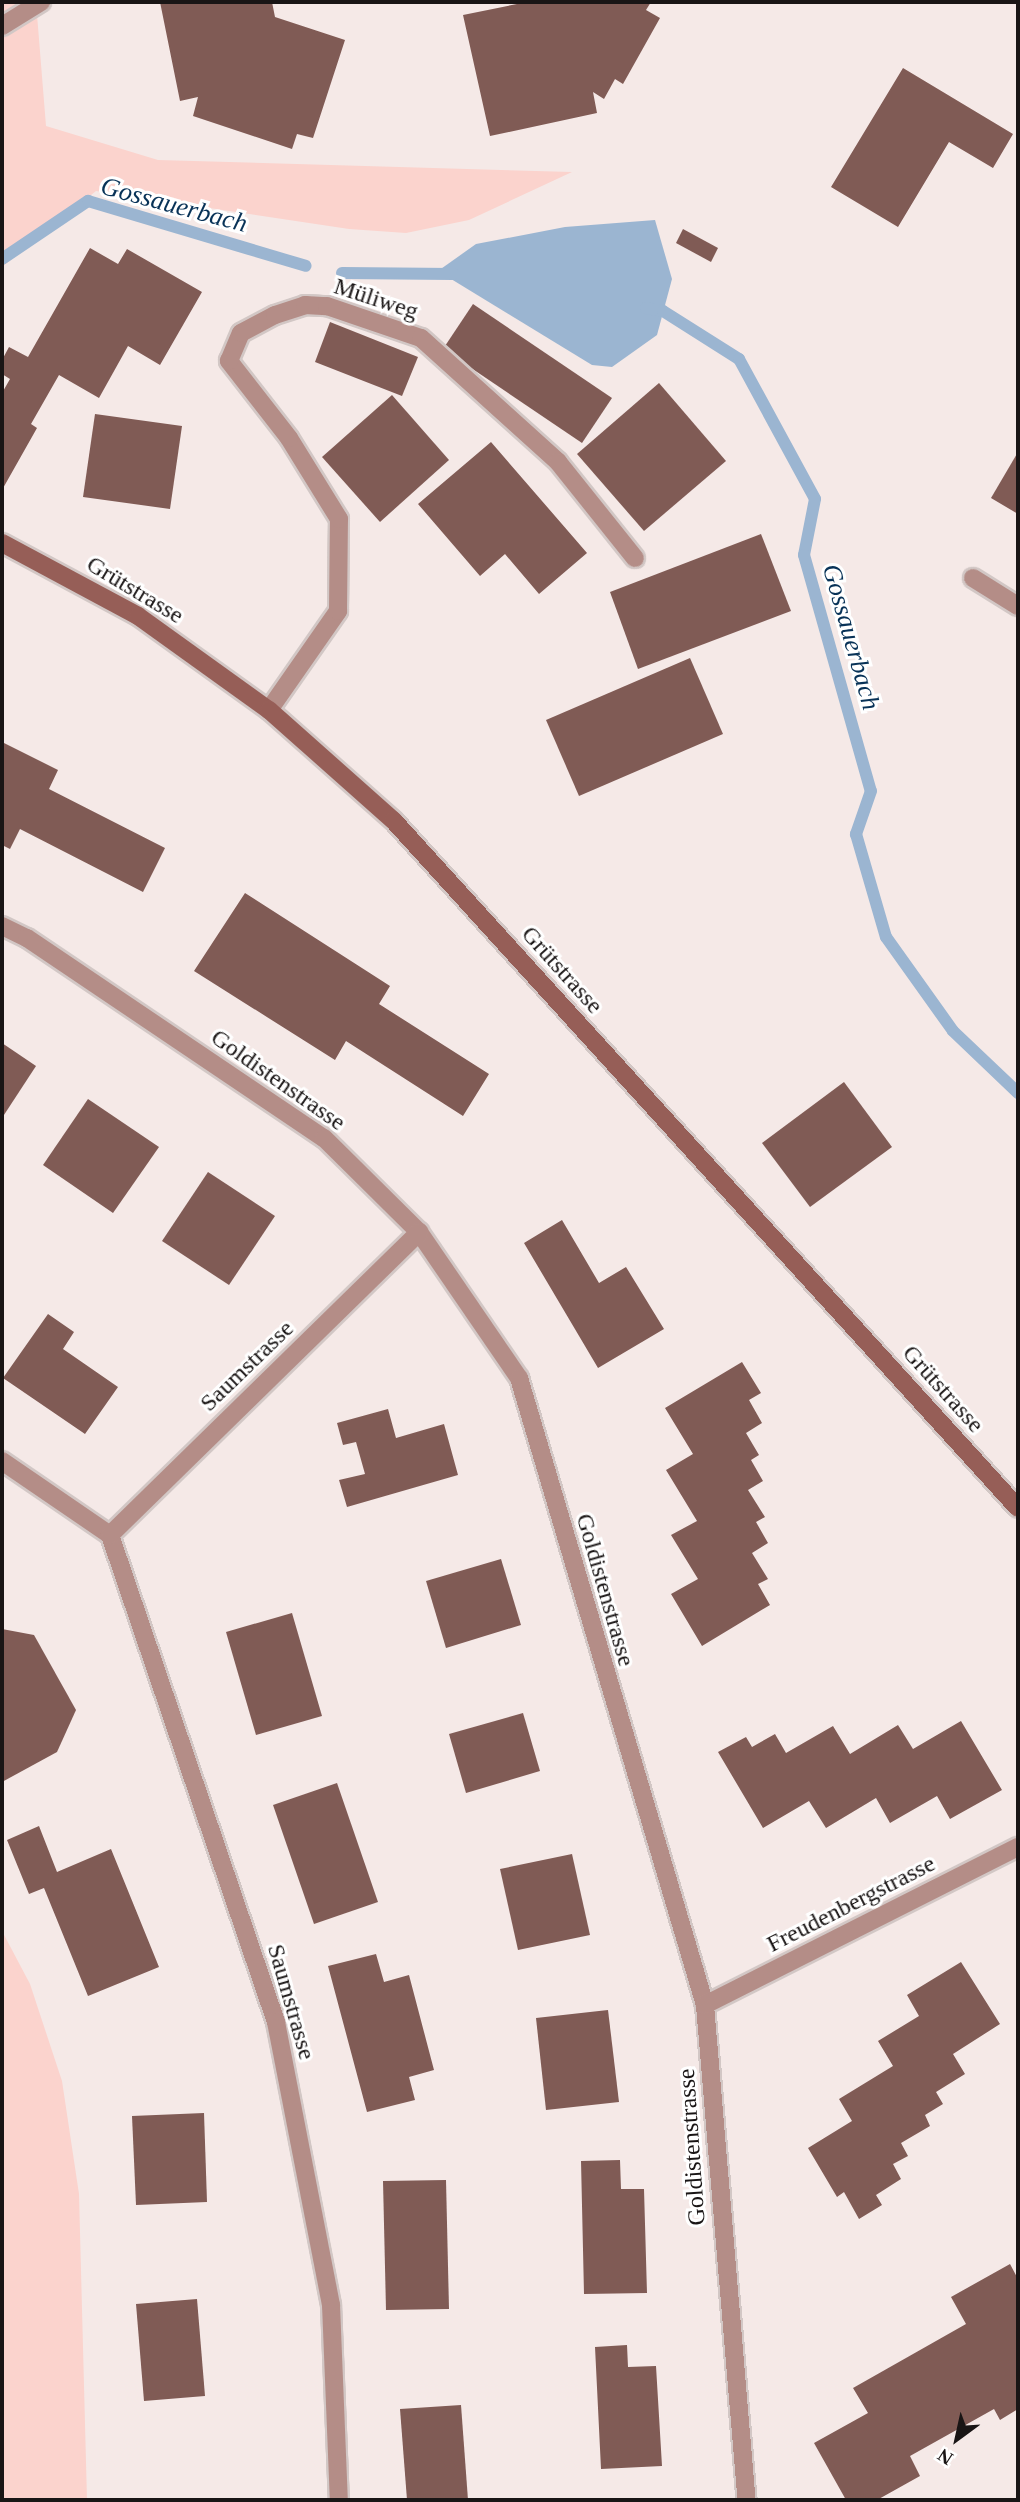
<!DOCTYPE html>
<html>
<head>
<meta charset="utf-8">
<style>
	body { margin:0 }
	#map { position:relative; width:1020px; height:2502px; overflow:hidden; background:#f5e9e7; font-family:"Times New Roman",serif }
	div>[style] { position:absolute }
	[style*='--x'] { left:calc(var(--x)*1px); top:calc(var(--y)*1px); width:calc(var(--w)*1px); rotate:calc(var(--a)*1deg) }
	.green>* { inset:0; background:#fbd3cd }
	.water>* { inset:0; background:#9bb5d1 }
	.stream>* { height:12px; margin:-6px; padding:0 6px; transform-origin:6px; border-radius:6px; background:#9bb5d1 }
	.building>* { inset:0; background:#805b55 }
	.roads { filter:drop-shadow(2px 0 #d2c7c5) drop-shadow(-2px 0 #d2c7c5) drop-shadow(0 2px #d2c7c5) drop-shadow(0 -2px #d2c7c5) }
	.service>* { height:18px; margin:-9px; padding:0 9px; transform-origin:9px; border-radius:9px; background:#b48d87 }
	.minor>* { height:18px; margin:-9px; padding:0 9px; transform-origin:9px; border-radius:9px; background:#b48d87 }
	.secondary>* { height:18px; margin:-9px; padding:0 9px; transform-origin:9px; border-radius:9px; background:#965e57 }
	span { translate:-50% -50%; white-space:nowrap; text-align:center; line-height:1.15; -webkit-text-stroke:6px #fff; paint-order:stroke }
	.street-label { font-size:24px; color:#191515 }
	.water-label { font-size:26px; color:#083257; font-style:italic }
	.frame { position:absolute; inset:0; border:4px solid #191515; pointer-events:none }
	.north { position:absolute; left:922px; top:2404px; width:70px; height:70px; -webkit-text-stroke:5px #fff; paint-order:stroke; rotate:213deg; font-size:19px; font-weight:700; line-height:28px; text-align:center; color:#191515 }
	.north::after { content:''; display:block; margin:auto; width:24px; height:32px; background:#191515; clip-path:polygon(50% 0,100% 100%,50% 72%,0 100%) }
</style>
</head>
<body>
<div id="map">
	<div class="green">
		<div style="clip-path:polygon(2px 2px,36px 2px,46px 126px,158px 160px,572px 172px,469px 220px,406px 233px,349px 229px,96px 191px,2px 267px)"></div>
		<div style="clip-path:polygon(2px 1931px,30px 1984px,62px 2081px,79px 2194px,87px 2500px,2px 2500px)"></div>
	</div>
	<div class="water">
		<div style="clip-path:polygon(655px 220px,672px 279px,657px 335px,612px 367px,592px 365px,438px 271px,476px 244px,565px 227px)"></div>
	</div>
	<div class="stream">
		<div style="--x:2;--y:259;--w:104;--a:-34"></div>
		<div style="--x:88;--y:201;--w:227;--a:16.6"></div>
		<div style="--x:342;--y:273;--w:111;--a:0.5"></div>
		<div style="--x:646;--y:308;--w:17;--a:10"></div>
		<div style="--x:663;--y:311;--w:90;--a:32.3"></div>
		<div style="--x:739;--y:359;--w:159;--a:61.5"></div>
		<div style="--x:815;--y:499;--w:57;--a:101.1"></div>
		<div style="--x:804;--y:555;--w:245;--a:74.2"></div>
		<div style="--x:871;--y:791;--w:46;--a:109.2"></div>
		<div style="--x:856;--y:834;--w:107;--a:73.8"></div>
		<div style="--x:886;--y:937;--w:115;--a:54.5"></div>
		<div style="--x:953;--y:1031;--w:90;--a:43.6"></div>
	</div>
	<div class="building">
		<div style="clip-path:polygon(160px 2px,272px 2px,275px 17px,345px 40px,313px 138px,297px 134px,292px 149px,193px 116px,198px 97px,180px 101px)"></div>
		<div style="clip-path:polygon(527px 2px,651px 2px,646px 10px,660px 18px,623px 84px,615px 79px,604px 99px,593px 92px,597px 113px,490px 136px,463px 15px)"></div>
		<div style="clip-path:polygon(903px 68px,1013px 134px,993px 168px,949px 142px,898px 227px,831px 187px)"></div>
		<div style="clip-path:polygon(683px 229px,718px 248px,711px 262px,676px 243px)"></div>
		<div style="clip-path:polygon(90px 248px,118px 264px,127px 249px,202px 292px,160px 365px,128px 346px,99px 398px,59px 375px,31px 424px,37px 428px,2px 490px,2px 393px,10px 379px,2px 374px,2px 360px,9px 347px,28px 357px)"></div>
		<div style="clip-path:polygon(473px 304px,612px 398px,582px 443px,443px 349px)"></div>
		<div style="clip-path:polygon(330px 322px,418px 357px,402px 396px,315px 362px)"></div>
		<div style="clip-path:polygon(659px 383px,726px 461px,644px 531px,577px 454px)"></div>
		<div style="clip-path:polygon(392px 395px,449px 460px,380px 522px,322px 457px)"></div>
		<div style="clip-path:polygon(95px 414px,182px 426px,170px 509px,83px 497px)"></div>
		<div style="clip-path:polygon(491px 442px,587px 553px,539px 594px,505px 554px,480px 576px,418px 504px)"></div>
		<div style="clip-path:polygon(1018px 452px,1018px 514px,991px 498px)"></div>
		<div style="clip-path:polygon(761px 534px,791px 611px,638px 669px,610px 592px)"></div>
		<div style="clip-path:polygon(690px 658px,723px 734px,579px 796px,546px 720px)"></div>
		<div style="clip-path:polygon(2px 742px,58px 770px,49px 789px,165px 848px,143px 892px,20px 829px,10px 849px,2px 845px)"></div>
		<div style="clip-path:polygon(245px 893px,390px 986px,379px 1004px,489px 1074px,463px 1116px,346px 1041px,335px 1060px,194px 971px)"></div>
		<div style="clip-path:polygon(2px 1043px,36px 1066px,2px 1118px)"></div>
		<div style="clip-path:polygon(844px 1082px,892px 1147px,810px 1207px,762px 1143px)"></div>
		<div style="clip-path:polygon(88px 1099px,159px 1147px,113px 1213px,43px 1165px)"></div>
		<div style="clip-path:polygon(208px 1172px,275px 1216px,229px 1285px,162px 1241px)"></div>
		<div style="clip-path:polygon(562px 1220px,599px 1283px,626px 1267px,664px 1329px,598px 1368px,524px 1243px)"></div>
		<div style="clip-path:polygon(48px 1314px,74px 1332px,63px 1349px,118px 1387px,85px 1434px,3px 1378px)"></div>
		<div style="clip-path:polygon(742px 1362px,761px 1393px,749px 1400px,762px 1423px,746px 1433px,759px 1455px,751px 1460px,763px 1481px,748px 1490px,765px 1517px,756px 1522px,768px 1543px,752px 1553px,768px 1579px,758px 1584px,770px 1605px,702px 1646px,671px 1594px,698px 1579px,671px 1535px,697px 1521px,666px 1470px,693px 1454px,665px 1408px)"></div>
		<div style="clip-path:polygon(388px 1409px,396px 1438px,444px 1424px,458px 1475px,347px 1507px,339px 1480px,365px 1474px,356px 1442px,343px 1445px,337px 1423px)"></div>
		<div style="clip-path:polygon(501px 1559px,521px 1625px,446px 1648px,426px 1581px)"></div>
		<div style="clip-path:polygon(292px 1613px,322px 1716px,256px 1735px,226px 1632px)"></div>
		<div style="clip-path:polygon(2px 1629px,34px 1635px,76px 1710px,57px 1752px,2px 1782px)"></div>
		<div style="clip-path:polygon(523px 1713px,540px 1771px,466px 1793px,449px 1734px)"></div>
		<div style="clip-path:polygon(961px 1721px,1002px 1790px,950px 1819px,937px 1796px,890px 1823px,876px 1798px,826px 1828px,809px 1801px,763px 1828px,718px 1752px,746px 1737px,752px 1747px,775px 1734px,786px 1753px,833px 1726px,850px 1754px,898px 1725px,913px 1749px)"></div>
		<div style="clip-path:polygon(337px 1783px,378px 1902px,314px 1924px,273px 1805px)"></div>
		<div style="clip-path:polygon(39px 1826px,57px 1872px,111px 1849px,159px 1967px,88px 1996px,44px 1888px,29px 1894px,7px 1840px)"></div>
		<div style="clip-path:polygon(572px 1854px,590px 1935px,518px 1950px,500px 1869px)"></div>
		<div style="clip-path:polygon(376px 1954px,384px 1982px,409px 1975px,434px 2070px,409px 2077px,415px 2100px,367px 2112px,328px 1966px)"></div>
		<div style="clip-path:polygon(961px 1962px,1000px 2024px,953px 2054px,965px 2074px,936px 2092px,943px 2104px,925px 2115px,930px 2126px,901px 2143px,908px 2156px,893px 2164px,901px 2179px,876px 2195px,882px 2205px,859px 2219px,844px 2192px,837px 2197px,808px 2148px,852px 2121px,839px 2099px,893px 2066px,878px 2041px,919px 2016px,907px 1995px)"></div>
		<div style="clip-path:polygon(608px 2010px,619px 2102px,546px 2110px,536px 2018px)"></div>
		<div style="clip-path:polygon(204px 2113px,207px 2202px,136px 2205px,132px 2116px)"></div>
		<div style="clip-path:polygon(620px 2160px,621px 2189px,644px 2189px,647px 2293px,584px 2294px,581px 2161px)"></div>
		<div style="clip-path:polygon(446px 2180px,449px 2309px,386px 2310px,383px 2181px)"></div>
		<div style="clip-path:polygon(1010px 2264px,1018px 2279px,1018px 2409px,1000px 2420px,994px 2409px,910px 2456px,920px 2476px,877px 2500px,846px 2500px,814px 2443px,868px 2413px,853px 2388px,966px 2324px,951px 2297px)"></div>
		<div style="clip-path:polygon(197px 2299px,205px 2396px,144px 2401px,136px 2304px)"></div>
		<div style="clip-path:polygon(627px 2345px,628px 2367px,656px 2366px,662px 2466px,601px 2469px,595px 2347px)"></div>
		<div style="clip-path:polygon(461px 2405px,468px 2500px,407px 2500px,400px 2409px)"></div>
	</div>
	<div class="roads">
		<div class="service">
			<div style="--x:269;--y:710;--w:121;--a:-55.1"></div>
			<div style="--x:338;--y:611;--w:92;--a:-89.4"></div>
			<div style="--x:339;--y:519;--w:95;--a:-121.7"></div>
			<div style="--x:289;--y:438;--w:98;--a:-127.9"></div>
			<div style="--x:229;--y:361;--w:30;--a:-67"></div>
			<div style="--x:241;--y:333;--w:38;--a:-28"></div>
			<div style="--x:275;--y:315;--w:32;--a:-18"></div>
			<div style="--x:305;--y:305;--w:22;--a:3"></div>
			<div style="--x:327;--y:306;--w:99;--a:18.8"></div>
			<div style="--x:421;--y:338;--w:185;--a:42.1"></div>
			<div style="--x:558;--y:462;--w:123;--a:51.3"></div>
		</div>
		<div class="minor">
			<div style="--x:2;--y:26;--w:46;--a:-31.6"></div>
			<div style="--x:973;--y:578;--w:53;--a:31.9"></div>
			<div style="--x:2;--y:926;--w:28;--a:26"></div>
			<div style="--x:27;--y:938;--w:358;--a:34"></div>
			<div style="--x:324;--y:1138;--w:134;--a:44.7"></div>
			<div style="--x:419;--y:1232;--w:177;--a:55.6"></div>
			<div style="--x:519;--y:1378;--w:654;--a:73.48"></div>
			<div style="--x:705;--y:2005;--w:497;--a:85.2"></div>
			<div style="--x:2;--y:1461;--w:131;--a:34.4"></div>
			<div style="--x:110;--y:1535;--w:515;--a:71.18"></div>
			<div style="--x:276;--y:2022;--w:288;--a:79"></div>
			<div style="--x:331;--y:2305;--w:195;--a:87.7"></div>
			<div style="--x:110;--y:1535;--w:433;--a:-44.4"></div>
			<div style="--x:705;--y:2005;--w:351;--a:-26.8"></div>
		</div>
		<div class="secondary">
			<div style="--x:2;--y:543;--w:154;--a:28.2"></div>
			<div style="--x:138;--y:616;--w:161;--a:35.7"></div>
			<div style="--x:269;--y:710;--w:166;--a:41.6"></div>
			<div style="--x:393;--y:820;--w:929;--a:47.75"></div>
		</div>
	</div>
	<div class="street-label">
		<span style="left:376px;top:299px;rotate:18deg">Müliweg</span>
		<span style="left:135px;top:590px;rotate:31deg">Grütstrasse</span>
		<span style="left:562px;top:970px;rotate:48deg">Grütstrasse</span>
		<span style="left:278px;top:1080px;rotate:35deg">Goldistenstrasse</span>
		<span style="left:247px;top:1366px;rotate:-44deg">Saumstrasse</span>
		<span style="left:943px;top:1389px;rotate:48deg">Grütstrasse</span>
		<span style="left:605px;top:1590px;rotate:74deg">Goldistenstrasse</span>
		<span style="left:851px;top:1904px;rotate:-27deg">Freudenbergstrasse</span>
		<span style="left:291px;top:2002px;rotate:74deg">Saumstrasse</span>
		<span style="left:692px;top:2147px;rotate:-94deg">Goldistenstrasse</span>
	</div>
	<div class="water-label">
		<span style="left:174px;top:205px;rotate:15deg">Gossauerbach</span>
		<span style="left:851px;top:637px;rotate:74deg">Gossauerbach</span>
	</div>
	<div class="frame"></div>
	<div class="north">N</div>
</div>
</body>
</html>
